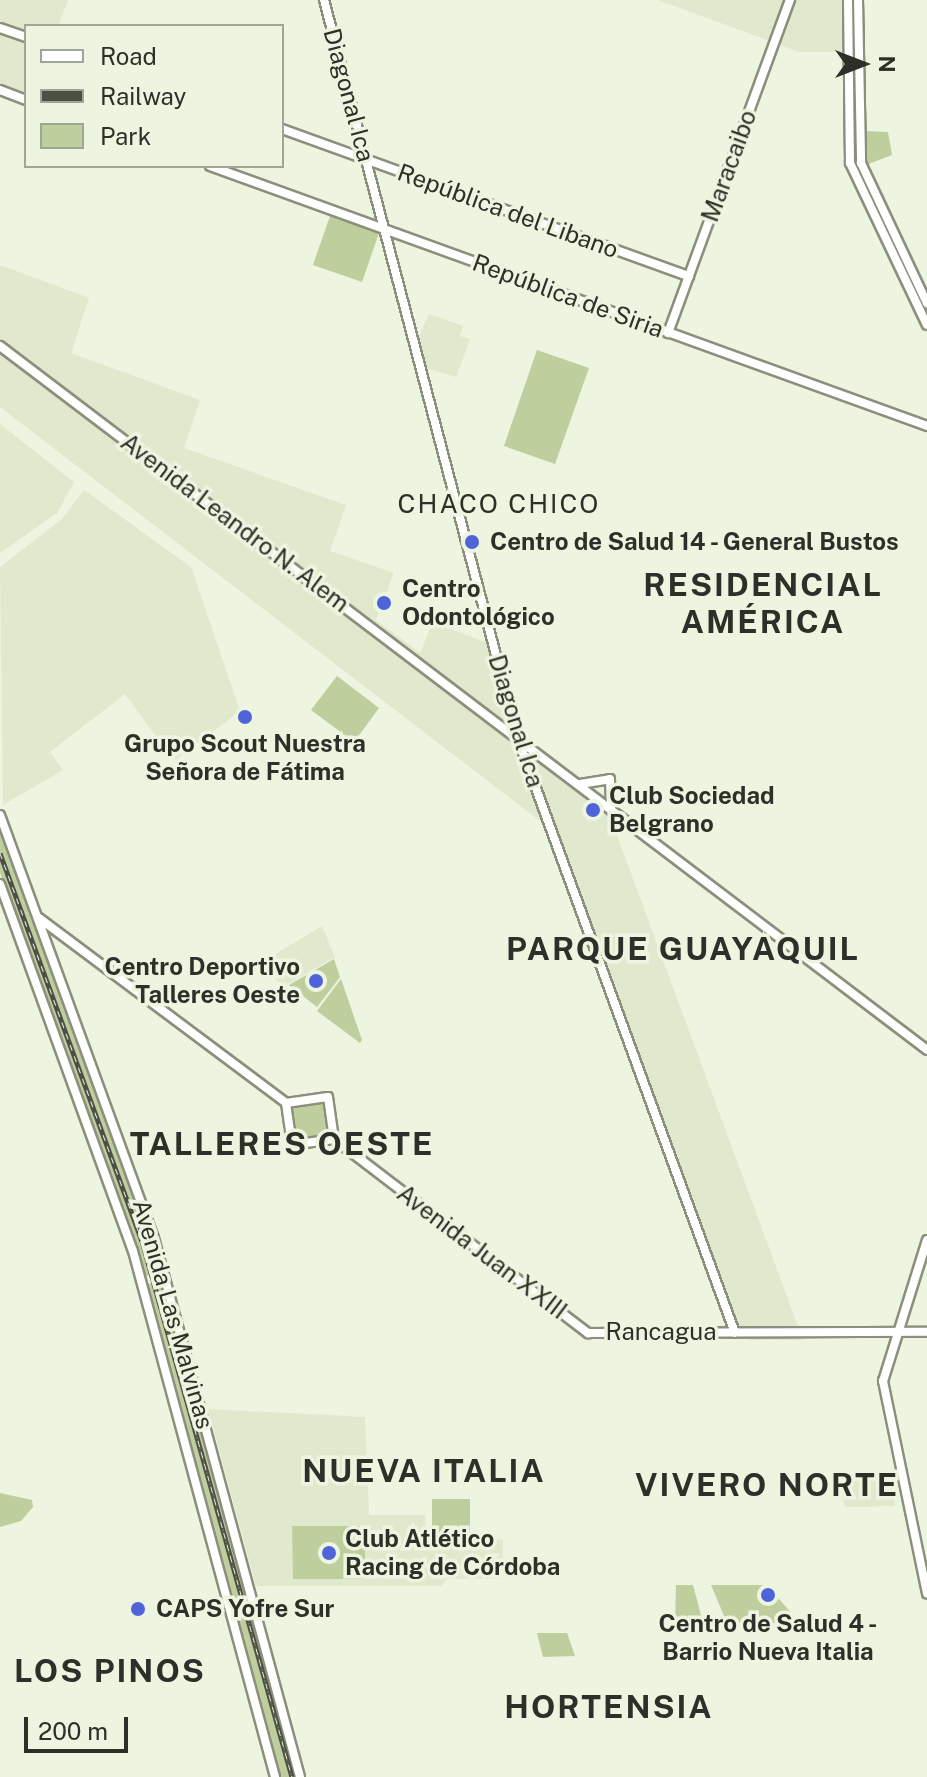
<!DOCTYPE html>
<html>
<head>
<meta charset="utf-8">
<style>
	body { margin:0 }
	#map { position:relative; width:927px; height:1777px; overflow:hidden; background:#edf4df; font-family:"Public Sans",sans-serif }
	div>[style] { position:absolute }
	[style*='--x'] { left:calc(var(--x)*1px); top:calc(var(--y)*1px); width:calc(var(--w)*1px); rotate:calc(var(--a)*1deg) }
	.built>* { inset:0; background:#e0e9cd }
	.green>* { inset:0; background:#bfce9d }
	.roads { filter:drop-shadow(2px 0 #8a907c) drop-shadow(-2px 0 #8a907c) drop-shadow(0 2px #8a907c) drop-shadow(0 -2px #8a907c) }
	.major>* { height:8px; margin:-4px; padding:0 4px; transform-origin:4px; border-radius:4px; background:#fff }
	.rail>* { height:5px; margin-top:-2.5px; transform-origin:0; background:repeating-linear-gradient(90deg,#edf4df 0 6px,#4c4f45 0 12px); box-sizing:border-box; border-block:2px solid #4c4f45 }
	.dots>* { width:22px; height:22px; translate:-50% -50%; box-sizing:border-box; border:4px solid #edf4df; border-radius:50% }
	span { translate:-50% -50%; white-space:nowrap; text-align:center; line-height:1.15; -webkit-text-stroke:7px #edf4df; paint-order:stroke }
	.street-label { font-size:24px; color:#2d3028 }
	.poi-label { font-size:24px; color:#2d3028; font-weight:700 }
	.left { translate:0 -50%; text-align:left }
	.right { translate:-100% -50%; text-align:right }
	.neighbourhood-label { font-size:26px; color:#2d3028; letter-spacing:2px }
	.district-label { font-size:32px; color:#2d3028; font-weight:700; letter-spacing:2px }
	.legend { position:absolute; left:24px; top:24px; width:260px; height:144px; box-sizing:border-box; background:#edf4df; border:2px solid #a0a696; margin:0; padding:10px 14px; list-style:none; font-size:24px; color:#2d3028 }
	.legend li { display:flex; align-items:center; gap:16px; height:40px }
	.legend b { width:40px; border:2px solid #a0a696 }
	.north { position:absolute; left:823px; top:24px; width:80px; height:80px; -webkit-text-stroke:6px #edf4df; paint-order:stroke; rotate:90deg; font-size:22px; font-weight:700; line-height:32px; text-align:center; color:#2d3028 }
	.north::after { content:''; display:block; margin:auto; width:28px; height:36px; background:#2d3028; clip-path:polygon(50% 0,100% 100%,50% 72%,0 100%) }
	.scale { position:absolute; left:24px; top:1717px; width:104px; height:36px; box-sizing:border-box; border:4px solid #2d3028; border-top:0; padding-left:10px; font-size:24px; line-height:28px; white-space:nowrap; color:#2d3028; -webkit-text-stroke:6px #edf4df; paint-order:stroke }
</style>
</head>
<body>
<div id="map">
	<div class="built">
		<div style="clip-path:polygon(0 0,68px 0,58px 26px,26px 26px,26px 105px,0 95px)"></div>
		<div style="clip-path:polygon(658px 0,842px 0,842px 52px,799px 52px)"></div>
		<div style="clip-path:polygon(0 265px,89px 298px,71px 353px,200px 400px,184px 448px,346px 505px,330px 551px,394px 573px,376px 620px,420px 653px,433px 622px,487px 643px,514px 736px,608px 811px,803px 1340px,748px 1340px,739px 1333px,557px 834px,0 407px)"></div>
		<div style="clip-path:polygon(429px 314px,463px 326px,460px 336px,470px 339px,456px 377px,426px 368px,418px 338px)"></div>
		<div style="clip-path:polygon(0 424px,74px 482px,57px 513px,0 553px)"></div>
		<div style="clip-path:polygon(84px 490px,191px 567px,240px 711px,174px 761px,125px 694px,50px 752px,63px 770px,3px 805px,0 567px,62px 519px)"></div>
		<div style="clip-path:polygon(322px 926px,335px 957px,284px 986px,257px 965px)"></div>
		<div style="clip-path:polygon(208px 1409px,365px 1417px,369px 1515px,425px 1515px,426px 1546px,475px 1543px,475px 1536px,503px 1540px,502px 1579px,447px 1579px,442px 1586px,256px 1586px)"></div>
		<div style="clip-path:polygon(837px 1476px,877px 1476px,877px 1488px,893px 1488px,895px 1506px,845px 1507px)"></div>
	</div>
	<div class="green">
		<div style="clip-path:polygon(864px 131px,888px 132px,892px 155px,866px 165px)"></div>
		<div style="clip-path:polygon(330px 216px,379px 233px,362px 282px,313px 265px)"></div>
		<div style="clip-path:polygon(537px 350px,589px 368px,555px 464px,504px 446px)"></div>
		<div style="clip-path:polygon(337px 676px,379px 708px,354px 742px,311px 710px)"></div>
		<div style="clip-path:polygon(0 825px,148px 1231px,160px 1275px,143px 1276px,0 873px)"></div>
		<div style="clip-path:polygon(334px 959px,340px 977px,317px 1007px,289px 985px)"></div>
		<div style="clip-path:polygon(341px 979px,362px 1040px,360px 1043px,317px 1011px)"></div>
		<div style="clip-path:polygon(326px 1101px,330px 1136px,295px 1141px,290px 1106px)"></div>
		<div style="clip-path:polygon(160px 1280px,249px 1597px,234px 1603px,146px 1285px)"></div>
		<div style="clip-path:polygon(0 1493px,32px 1500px,33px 1507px,21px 1521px,0 1527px)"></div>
		<div style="clip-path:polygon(432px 1499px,470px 1499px,470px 1537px,432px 1538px)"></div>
		<div style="clip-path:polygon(292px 1526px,365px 1526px,365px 1579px,293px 1579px)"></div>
		<div style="clip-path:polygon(676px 1585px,693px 1585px,703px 1623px,675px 1623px)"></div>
		<div style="clip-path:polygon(711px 1585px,767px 1585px,800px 1623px,727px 1623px)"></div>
		<div style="clip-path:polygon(251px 1606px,298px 1777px,278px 1777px,233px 1611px)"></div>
		<div style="clip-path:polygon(537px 1633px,567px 1633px,575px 1656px,543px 1657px)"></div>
	</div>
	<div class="roads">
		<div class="major">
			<div style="--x:324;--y:0;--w:764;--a:75.29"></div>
			<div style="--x:518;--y:739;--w:632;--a:69.93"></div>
			<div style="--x:848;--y:0;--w:163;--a:89.3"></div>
			<div style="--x:850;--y:163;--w:179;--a:64.6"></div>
			<div style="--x:858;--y:0;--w:163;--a:88.9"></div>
			<div style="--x:861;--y:163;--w:155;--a:64.8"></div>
			<div style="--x:0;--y:28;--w:28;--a:19"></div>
			<div style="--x:0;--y:90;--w:28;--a:21"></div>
			<div style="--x:282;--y:129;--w:433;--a:19.9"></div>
			<div style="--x:210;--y:166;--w:763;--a:19.93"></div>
			<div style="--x:668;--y:333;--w:355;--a:-69.9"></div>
			<div style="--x:0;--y:346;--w:1164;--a:37.21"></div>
			<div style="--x:610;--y:779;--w:31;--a:88"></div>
			<div style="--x:580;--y:784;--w:30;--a:-9"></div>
			<div style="--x:0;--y:815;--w:450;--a:70"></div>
			<div style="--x:154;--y:1238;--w:558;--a:74.84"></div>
			<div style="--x:0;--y:884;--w:390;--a:70.1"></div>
			<div style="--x:133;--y:1251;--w:545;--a:74.89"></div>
			<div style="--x:39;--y:918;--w:309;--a:36.8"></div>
			<div style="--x:286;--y:1103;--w:42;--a:81.9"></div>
			<div style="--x:292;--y:1145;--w:42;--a:-8.1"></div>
			<div style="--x:286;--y:1103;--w:42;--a:-8.1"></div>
			<div style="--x:328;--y:1097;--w:42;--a:81.9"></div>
			<div style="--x:334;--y:1139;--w:320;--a:37.4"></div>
			<div style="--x:588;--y:1333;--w:339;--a:-0.2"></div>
			<div style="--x:927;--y:1240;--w:148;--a:107.3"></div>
			<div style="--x:883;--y:1381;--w:217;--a:78.3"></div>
		</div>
	</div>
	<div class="rail">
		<div style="--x:0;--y:853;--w:416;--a:69.9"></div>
		<div style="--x:143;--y:1244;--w:553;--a:74.38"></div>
	</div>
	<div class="dots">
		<div style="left:472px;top:542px;background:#4f64d9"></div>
		<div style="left:384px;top:603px;background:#4f64d9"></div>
		<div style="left:245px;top:717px;background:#4f64d9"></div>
		<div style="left:593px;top:810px;background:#4f64d9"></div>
		<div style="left:316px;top:981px;background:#4f64d9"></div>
		<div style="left:329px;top:1553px;background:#4f64d9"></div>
		<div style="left:768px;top:1595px;background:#4f64d9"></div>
		<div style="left:138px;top:1609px;background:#4f64d9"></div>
	</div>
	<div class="street-label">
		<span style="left:349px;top:95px;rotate:75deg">Diagonal Ica</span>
		<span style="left:729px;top:166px;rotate:-70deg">Maracaibo</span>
		<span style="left:508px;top:211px;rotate:20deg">República del Libano</span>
		<span style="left:568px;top:296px;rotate:20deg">República de Siria</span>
		<span style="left:235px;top:523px;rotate:37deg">Avenida Leandro N. Alem</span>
		<span style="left:516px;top:721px;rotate:73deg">Diagonal Ica</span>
		<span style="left:482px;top:1252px;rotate:37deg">Avenida Juan XXIII</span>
		<span style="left:173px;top:1314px;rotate:74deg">Avenida Las Malvinas</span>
		<span style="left:661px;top:1332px">Rancagua</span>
	</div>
	<div class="poi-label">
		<span class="left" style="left:490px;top:542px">Centro de Salud 14 - General Bustos</span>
		<span class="left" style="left:402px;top:603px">Centro<br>Odontológico</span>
		<span style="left:245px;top:758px">Grupo Scout Nuestra<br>Señora de Fátima</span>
		<span class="left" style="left:609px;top:810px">Club Sociedad<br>Belgrano</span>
		<span class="right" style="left:300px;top:981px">Centro Deportivo<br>Talleres Oeste</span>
		<span class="left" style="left:345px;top:1553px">Club Atlético<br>Racing de Córdoba</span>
		<span class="left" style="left:156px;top:1609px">CAPS Yofre Sur</span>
		<span style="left:768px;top:1638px">Centro de Salud 4 -<br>Barrio Nueva Italia</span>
	</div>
	<div class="neighbourhood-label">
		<span style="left:499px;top:504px">CHACO CHICO</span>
	</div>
	<div class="district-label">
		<span style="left:763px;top:604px">RESIDENCIAL<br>AMÉRICA</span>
		<span style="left:683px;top:949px">PARQUE GUAYAQUIL</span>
		<span style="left:282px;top:1144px">TALLERES OESTE</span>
		<span style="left:424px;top:1471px">NUEVA ITALIA</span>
		<span style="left:767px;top:1485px">VIVERO NORTE</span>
		<span style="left:110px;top:1671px">LOS PINOS</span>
		<span style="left:609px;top:1707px">HORTENSIA</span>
	</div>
	<ul class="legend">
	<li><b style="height:10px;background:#fff"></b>Road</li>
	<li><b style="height:10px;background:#4c4f45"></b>Railway</li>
	<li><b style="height:22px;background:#bfce9d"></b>Park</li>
	</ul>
	<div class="north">N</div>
	<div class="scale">200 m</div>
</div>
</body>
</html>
